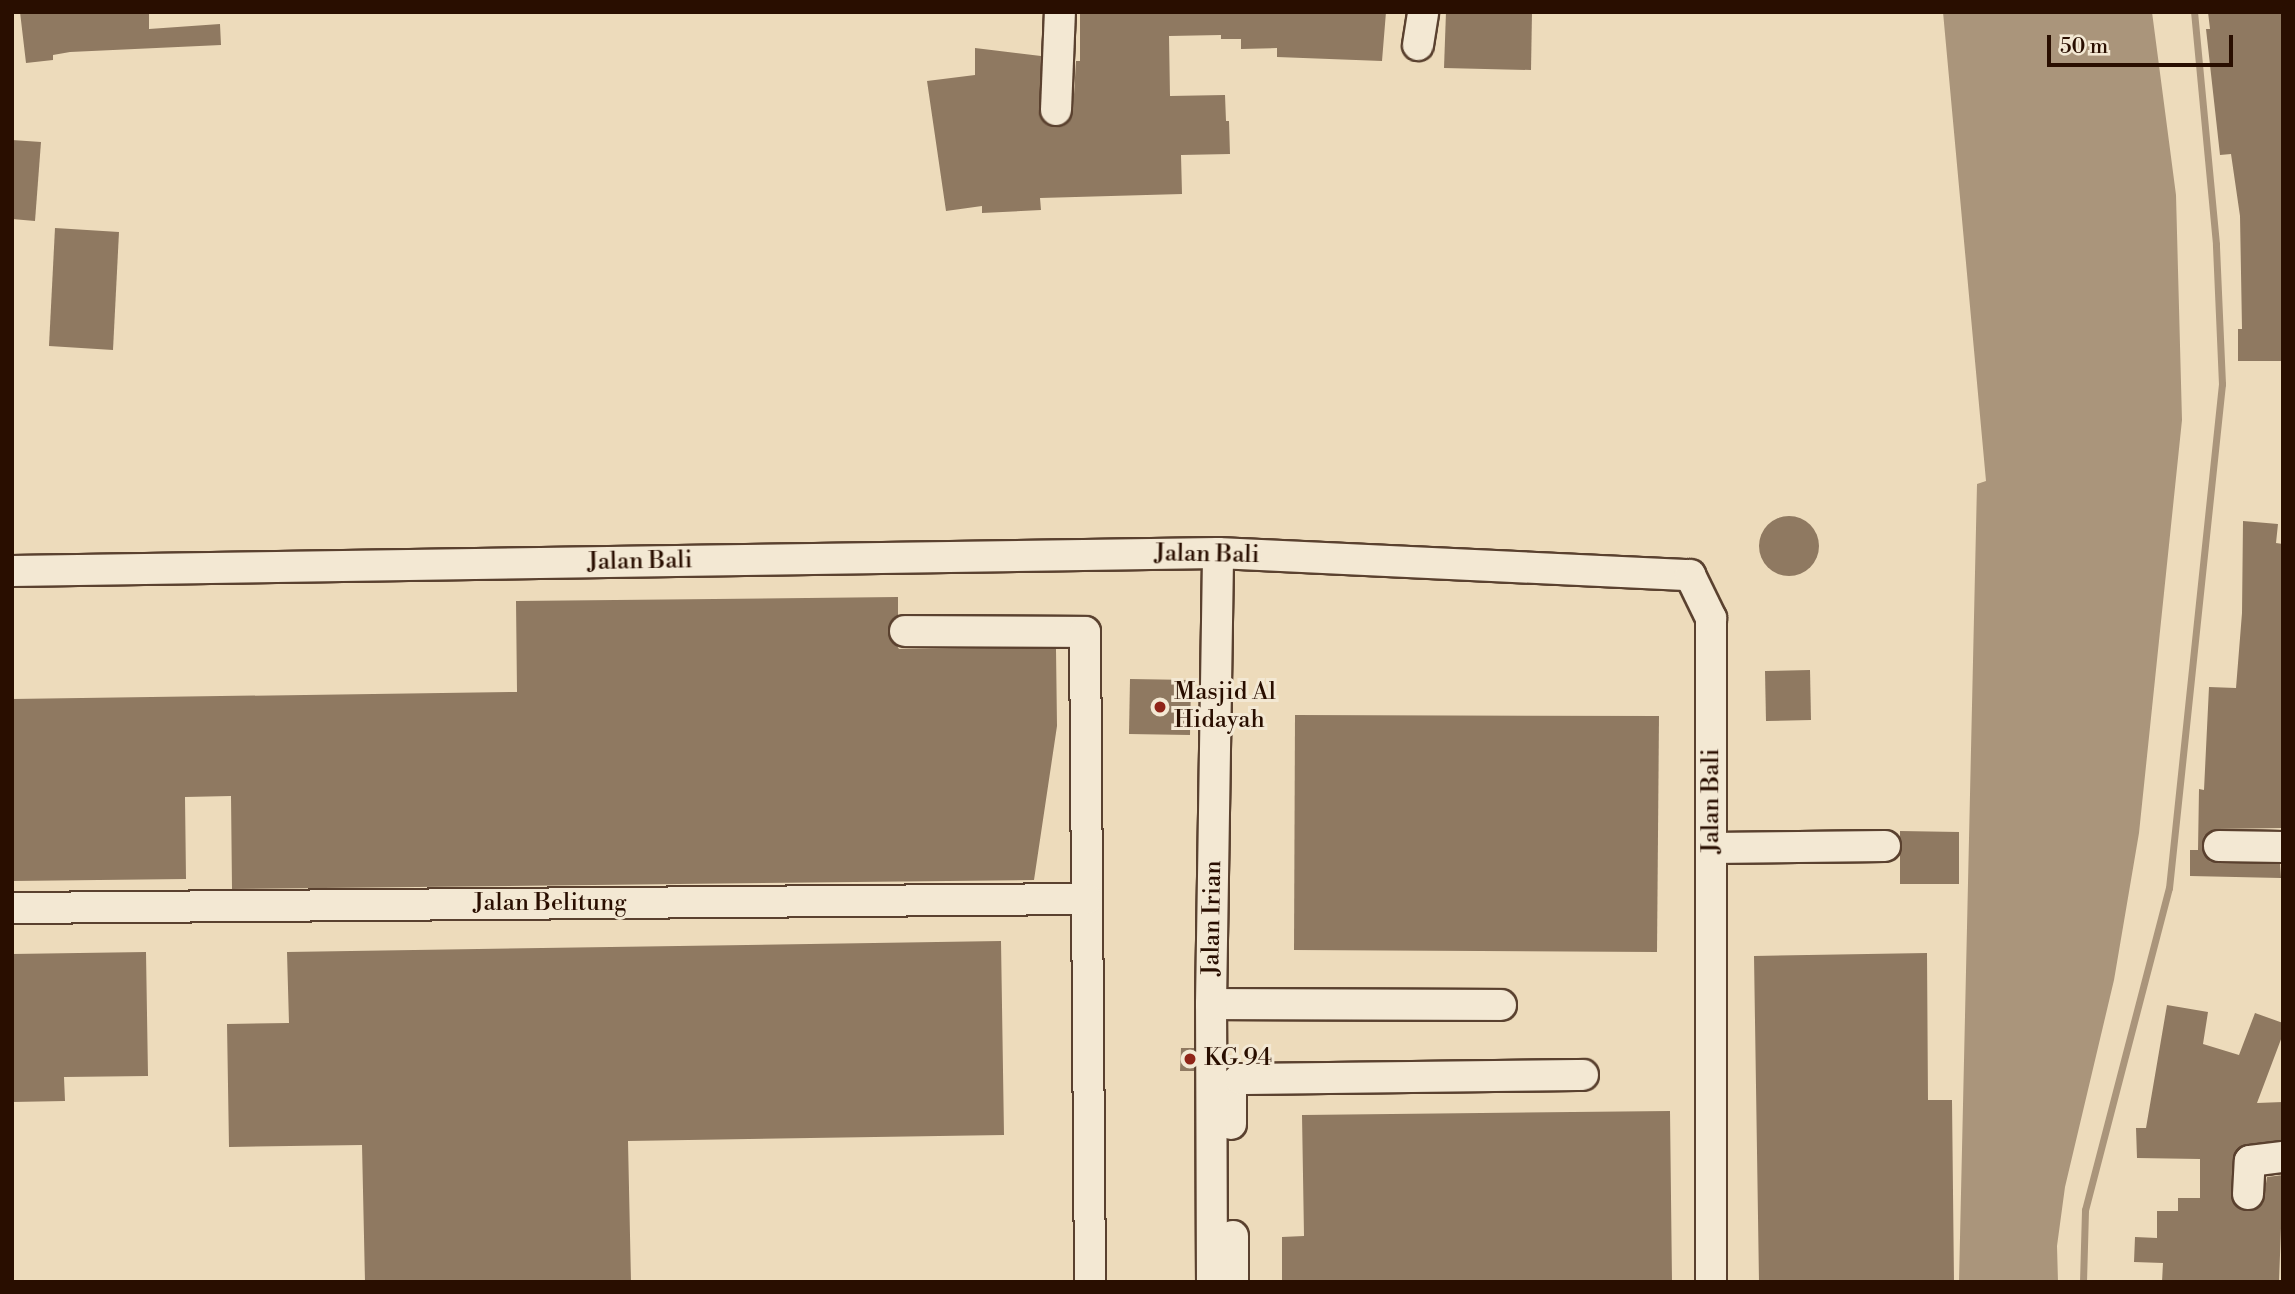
<!DOCTYPE html>
<html>
<head>
<meta charset="utf-8">
<style>
	body { margin:0 }
	#map { position:relative; width:2295px; height:1294px; overflow:hidden; background:#eddbbb; font-family:"Libre Bodoni",serif }
	div>[style] { position:absolute }
	[style*='--x'] { left:calc(var(--x)*1px); top:calc(var(--y)*1px); width:calc(var(--w)*1px); rotate:calc(var(--a)*1deg) }
	.water>* { inset:0; background:#aa957b }
	.stream>* { height:7px; margin:-3.5px; padding:0 3.5px; transform-origin:3.5px; border-radius:3.5px; background:#aa957b }
	.building>* { inset:0; background:#8f7961 }
	.round { border-radius:50% }
	.roads { filter:drop-shadow(2px 0 #5a412f) drop-shadow(-2px 0 #5a412f) drop-shadow(0 2px #5a412f) drop-shadow(0 -2px #5a412f) }
	.minor>* { height:30px; margin:-15px; padding:0 15px; transform-origin:15px; border-radius:15px; background:#f3e8d3 }
	.dots>* { width:19px; height:19px; translate:-50% -50%; box-sizing:border-box; border:4px solid #f3e8d3; border-radius:50% }
	span { translate:-50% -50%; white-space:nowrap; text-align:center; line-height:1.15; -webkit-text-stroke:6px #f3e8d3; paint-order:stroke }
	.street-label { font-size:24px; color:#290e00 }
	.poi-label { font-size:24px; color:#290e00 }
	.left { translate:0 -50%; text-align:left }
	.frame { position:absolute; inset:0; border:14px solid #290e00; pointer-events:none }
	.scale { position:absolute; left:2047px; top:35px; width:186px; height:32px; box-sizing:border-box; border:4px solid #290e00; border-top:0; padding-left:9px; font-size:21px; line-height:24px; white-space:nowrap; color:#290e00; -webkit-text-stroke:5px #f3e8d3; paint-order:stroke }
</style>
</head>
<body>
<div id="map">
	<div class="water">
		<div style="clip-path:polygon(1943px 12px,2152px 12px,2176px 195px,2182px 420px,2139px 833px,2114px 980px,2065px 1187px,2057px 1246px,2058px 1282px,1959px 1282px,1977px 484px,1986px 481px)"></div>
	</div>
	<div class="stream">
		<div style="--x:2083;--y:1282;--w:72;--a:-88.4"></div>
		<div style="--x:2085;--y:1210;--w:333;--a:-75.4"></div>
		<div style="--x:2169;--y:888;--w:507;--a:-84"></div>
		<div style="--x:2222;--y:384;--w:140;--a:-92.5"></div>
		<div style="--x:2216;--y:244;--w:233;--a:-95.4"></div>
	</div>
	<div class="building">
		<div style="clip-path:polygon(20px 12px,149px 12px,149px 29px,220px 24px,221px 45px,70px 52px,53px 55px,53px 60px,26px 63px)"></div>
		<div style="clip-path:polygon(1080px 12px,1386px 12px,1382px 61px,1277px 57px,1277px 48px,1241px 49px,1241px 39px,1221px 39px,1221px 35px,1169px 36px,1170px 96px,1225px 95px,1226px 121px,1229px 121px,1230px 154px,1181px 155px,1182px 194px,1040px 198px,1041px 210px,982px 213px,982px 206px,946px 211px,927px 81px,975px 75px,975px 48px,1041px 56px,1040px 117px,1047px 125px,1063px 126px,1070px 120px,1073px 111px,1076px 61px,1080px 61px)"></div>
		<div style="clip-path:polygon(1446px 12px,1532px 12px,1531px 70px,1444px 68px)"></div>
		<div style="clip-path:polygon(2208px 12px,2283px 12px,2283px 361px,2238px 361px,2238px 329px,2242px 329px,2240px 216px,2231px 154px,2220px 155px,2206px 29px,2210px 29px)"></div>
		<div style="clip-path:polygon(12px 140px,41px 142px,35px 221px,12px 219px)"></div>
		<div style="clip-path:polygon(55px 228px,119px 232px,113px 350px,49px 346px)"></div>
		<div class="round" style="left:1759px;top:516px;width:60px;height:60px"></div>
		<div style="clip-path:polygon(2243px 521px,2278px 524px,2276px 543px,2283px 544px,2283px 828px,2219px 829px,2204px 836px,2202px 846px,2209px 861px,2218px 863px,2280px 864px,2281px 878px,2190px 876px,2190px 850px,2198px 850px,2199px 789px,2204px 790px,2209px 687px,2236px 688px,2242px 613px)"></div>
		<div style="clip-path:polygon(898px 597px,898px 615px,890px 622px,888px 632px,899px 649px,1056px 649px,1057px 726px,1034px 880px,232px 889px,231px 796px,185px 797px,186px 879px,12px 881px,12px 699px,517px 692px,516px 601px)"></div>
		<div style="clip-path:polygon(1810px 670px,1811px 720px,1766px 721px,1765px 671px)"></div>
		<div style="clip-path:polygon(1130px 679px,1191px 680px,1190px 735px,1129px 734px)"></div>
		<div style="clip-path:polygon(1295px 715px,1659px 716px,1657px 952px,1294px 950px)"></div>
		<div style="clip-path:polygon(1900px 831px,1959px 832px,1959px 884px,1900px 884px)"></div>
		<div style="clip-path:polygon(1001px 941px,1004px 1135px,628px 1141px,631px 1282px,365px 1282px,362px 1145px,229px 1147px,227px 1024px,289px 1023px,287px 952px)"></div>
		<div style="clip-path:polygon(146px 952px,148px 1076px,64px 1077px,65px 1101px,12px 1102px,12px 954px)"></div>
		<div style="clip-path:polygon(1927px 953px,1928px 1100px,1952px 1100px,1954px 1282px,1759px 1282px,1754px 956px)"></div>
		<div style="clip-path:polygon(2167px 1005px,2208px 1012px,2203px 1044px,2239px 1055px,2255px 1013px,2283px 1023px,2283px 1034px,2257px 1103px,2283px 1102px,2283px 1140px,2240px 1147px,2233px 1159px,2231px 1193px,2238px 1208px,2255px 1210px,2263px 1203px,2267px 1177px,2283px 1175px,2279px 1282px,2162px 1282px,2163px 1263px,2134px 1262px,2135px 1237px,2157px 1238px,2157px 1211px,2178px 1211px,2178px 1198px,2200px 1198px,2200px 1159px,2137px 1158px,2136px 1128px,2146px 1128px)"></div>
		<div style="clip-path:polygon(1181px 1048px,1194px 1048px,1194px 1071px,1180px 1071px)"></div>
		<div style="clip-path:polygon(1670px 1111px,1672px 1282px,1282px 1282px,1282px 1237px,1304px 1236px,1302px 1115px)"></div>
	</div>
	<div class="roads">
		<div class="minor">
			<div style="--x:1418;--y:45;--w:33;--a:-81"></div>
			<div style="--x:1056;--y:110;--w:98;--a:-87.7"></div>
			<div style="--x:12;--y:571;--w:1206;--a:-0.86"></div>
			<div style="--x:1218;--y:553;--w:473;--a:2.7"></div>
			<div style="--x:1690;--y:575;--w:48;--a:64"></div>
			<div style="--x:1711;--y:618;--w:664;--a:90"></div>
			<div style="--x:905;--y:631;--w:180;--a:0.3"></div>
			<div style="--x:1085;--y:632;--w:650;--a:89.56"></div>
			<div style="--x:2219;--y:846;--w:64;--a:0.9"></div>
			<div style="--x:1712;--y:848;--w:173;--a:-0.7"></div>
			<div style="--x:12;--y:908;--w:1075;--a:-0.48"></div>
			<div style="--x:1211;--y:1004;--w:290;--a:0.2"></div>
			<div style="--x:1231;--y:1124;--w:37;--a:-90"></div>
			<div style="--x:1231;--y:1087;--w:12;--a:-42"></div>
			<div style="--x:1240;--y:1079;--w:343;--a:-0.7"></div>
			<div style="--x:2248;--y:1194;--w:33;--a:-87"></div>
			<div style="--x:2250;--y:1161;--w:33;--a:-7"></div>
			<div style="--x:1233;--y:1236;--w:46;--a:90"></div>
			<div style="--x:1212;--y:1282;--w:278;--a:-90.2"></div>
			<div style="--x:1211;--y:1004;--w:451;--a:-89.1"></div>
		</div>
	</div>
	<div class="dots">
		<div style="left:1160px;top:707px;background:#8f2418"></div>
		<div style="left:1190px;top:1059px;background:#8f2418"></div>
	</div>
	<div class="street-label">
		<span style="left:1207px;top:555px;rotate:1deg">Jalan Bali</span>
		<span style="left:640px;top:562px;rotate:-1deg">Jalan Bali</span>
		<span style="left:1712px;top:801px;rotate:-90deg">Jalan Bali</span>
		<span style="left:550px;top:904px">Jalan Belitung</span>
		<span style="left:1213px;top:918px;rotate:-89deg">Jalan Irian</span>
	</div>
	<div class="poi-label">
		<span class="left" style="left:1174px;top:707px">Masjid Al<br>Hidayah</span>
		<span class="left" style="left:1204px;top:1059px">KG 94</span>
	</div>
	<div class="frame"></div>
	<div class="scale">50 m</div>
</div>
</body>
</html>
